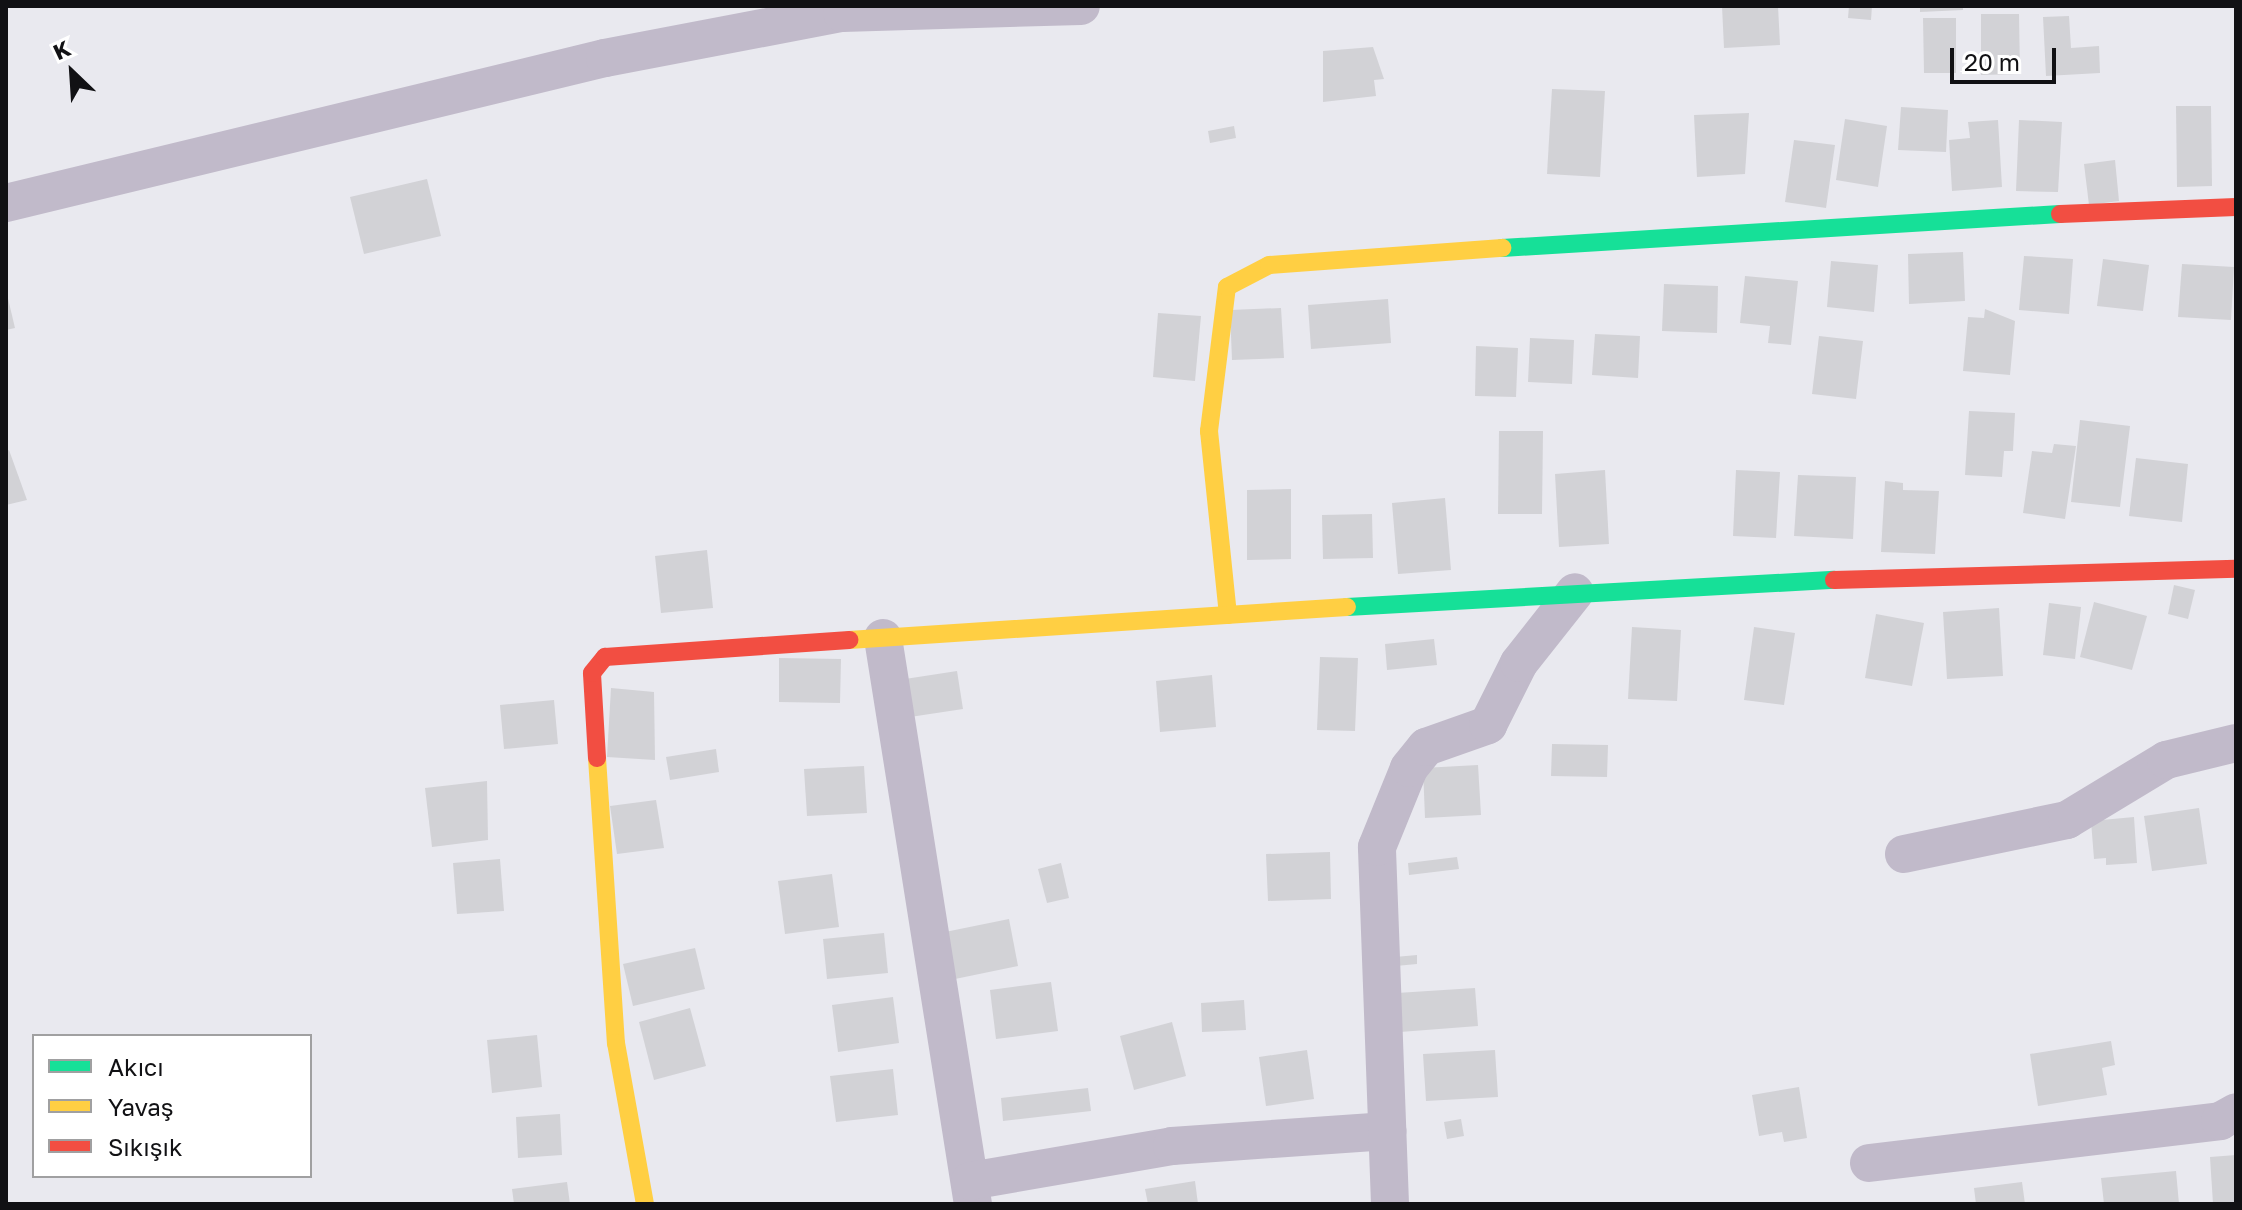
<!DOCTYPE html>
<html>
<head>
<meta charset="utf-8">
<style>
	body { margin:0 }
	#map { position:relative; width:2242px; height:1210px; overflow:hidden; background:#e9e9ef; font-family:"Golos Text",sans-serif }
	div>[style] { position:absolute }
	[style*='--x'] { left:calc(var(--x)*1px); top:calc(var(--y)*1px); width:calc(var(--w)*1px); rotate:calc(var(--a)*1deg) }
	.building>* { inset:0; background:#d2d2d6 }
	.street>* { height:38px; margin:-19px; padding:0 19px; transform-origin:19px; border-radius:19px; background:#c1baca }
	.fast>* { height:18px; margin:-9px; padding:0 9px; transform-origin:9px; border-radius:9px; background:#16e098 }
	.slow>* { height:18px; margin:-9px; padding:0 9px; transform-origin:9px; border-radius:9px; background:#ffcf43 }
	.jam>* { height:18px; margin:-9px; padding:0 9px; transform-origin:9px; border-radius:9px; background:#f24e42 }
	span { translate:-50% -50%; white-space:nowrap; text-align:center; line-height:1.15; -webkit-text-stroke:6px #fff; paint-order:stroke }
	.frame { position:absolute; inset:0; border:8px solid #111114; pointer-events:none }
	.legend { position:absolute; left:32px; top:1034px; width:280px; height:144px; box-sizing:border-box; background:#fff; border:2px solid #a0a0a1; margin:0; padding:10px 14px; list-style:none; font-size:24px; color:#111114 }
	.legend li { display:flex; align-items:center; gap:16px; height:40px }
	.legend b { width:40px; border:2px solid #a0a0a1 }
	.north { position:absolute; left:32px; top:32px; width:80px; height:80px; -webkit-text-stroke:6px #fff; paint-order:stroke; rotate:335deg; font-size:22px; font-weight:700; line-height:32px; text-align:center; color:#111114 }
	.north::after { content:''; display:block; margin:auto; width:28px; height:36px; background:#111114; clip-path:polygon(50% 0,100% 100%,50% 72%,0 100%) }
	.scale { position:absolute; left:1950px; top:48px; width:106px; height:36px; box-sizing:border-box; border:4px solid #111114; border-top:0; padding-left:10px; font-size:24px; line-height:28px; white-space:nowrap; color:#111114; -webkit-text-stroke:6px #fff; paint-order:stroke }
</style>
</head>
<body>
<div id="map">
	<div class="building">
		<div style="clip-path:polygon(1722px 6px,1778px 6px,1780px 45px,1724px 48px)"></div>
		<div style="clip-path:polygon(1849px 6px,1872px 6px,1871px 20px,1848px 18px)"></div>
		<div style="clip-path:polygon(1920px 6px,1963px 6px,1963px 10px,1920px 12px)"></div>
		<div style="clip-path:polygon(1981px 14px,2019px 14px,2020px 74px,1981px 75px)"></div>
		<div style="clip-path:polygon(2069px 16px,2071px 48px,2099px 46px,2100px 73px,2046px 76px,2043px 17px)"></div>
		<div style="clip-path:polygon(1923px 18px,1956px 18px,1956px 73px,1924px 73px)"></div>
		<div style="clip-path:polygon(1373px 47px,1384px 79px,1374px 80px,1376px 96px,1323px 102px,1323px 51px)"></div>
		<div style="clip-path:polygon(1552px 89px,1605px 91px,1600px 177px,1547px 174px)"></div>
		<div style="clip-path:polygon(2176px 106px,2211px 106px,2212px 186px,2177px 187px)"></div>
		<div style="clip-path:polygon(1901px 107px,1948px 110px,1946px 152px,1898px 150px)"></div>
		<div style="clip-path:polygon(1749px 113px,1745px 174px,1697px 177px,1694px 115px)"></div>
		<div style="clip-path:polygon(1845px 119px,1887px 126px,1878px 187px,1836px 180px)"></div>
		<div style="clip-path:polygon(1998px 120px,2002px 187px,1952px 191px,1949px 140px,1970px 138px,1968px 122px)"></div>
		<div style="clip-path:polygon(2019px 120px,2062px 122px,2058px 192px,2016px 191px)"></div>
		<div style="clip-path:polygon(1234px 126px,1236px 138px,1210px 143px,1208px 131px)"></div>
		<div style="clip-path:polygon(1794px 140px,1835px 145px,1826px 208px,1785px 202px)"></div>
		<div style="clip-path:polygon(2115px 160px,2119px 201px,2089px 205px,2084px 164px)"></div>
		<div style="clip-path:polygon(427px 179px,441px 236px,364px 254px,350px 197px)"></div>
		<div style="clip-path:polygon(1963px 252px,1965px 301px,1909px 304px,1908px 254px)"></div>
		<div style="clip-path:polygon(2024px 256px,2073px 259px,2069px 314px,2019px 310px)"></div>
		<div style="clip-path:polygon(2103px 259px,2149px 265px,2143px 311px,2097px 306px)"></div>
		<div style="clip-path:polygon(1831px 261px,1878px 265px,1874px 312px,1827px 307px)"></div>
		<div style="clip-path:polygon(2182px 264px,2234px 267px,2231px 320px,2178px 317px)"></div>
		<div style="clip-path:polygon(1745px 276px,1798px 281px,1791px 345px,1768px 343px,1770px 326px,1740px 323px)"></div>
		<div style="clip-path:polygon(1664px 284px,1718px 286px,1717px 333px,1662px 331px)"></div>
		<div style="clip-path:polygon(6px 290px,15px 328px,6px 330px)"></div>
		<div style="clip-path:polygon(1388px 299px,1391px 343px,1311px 349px,1308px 305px)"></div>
		<div style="clip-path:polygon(1281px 308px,1284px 358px,1232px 360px,1230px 310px)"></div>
		<div style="clip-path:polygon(1985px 309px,2015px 321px,2010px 375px,1963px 371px,1968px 317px,1984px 318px)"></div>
		<div style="clip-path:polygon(1158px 313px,1201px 316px,1195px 381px,1153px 377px)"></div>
		<div style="clip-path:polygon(1595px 334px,1640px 336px,1638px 378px,1592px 375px)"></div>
		<div style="clip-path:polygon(1819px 336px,1863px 341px,1856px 399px,1812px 394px)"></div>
		<div style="clip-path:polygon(1530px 338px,1574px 340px,1572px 384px,1528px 382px)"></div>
		<div style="clip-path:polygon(1476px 346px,1518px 348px,1516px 397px,1475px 396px)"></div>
		<div style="clip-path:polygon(1969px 411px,2015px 413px,2013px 451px,2004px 451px,2002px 477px,1965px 475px)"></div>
		<div style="clip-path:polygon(2080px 420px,2130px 426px,2120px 507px,2071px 502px)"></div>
		<div style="clip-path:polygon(1499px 431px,1543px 431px,1542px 514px,1498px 514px)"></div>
		<div style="clip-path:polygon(2054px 444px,2076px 446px,2065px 519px,2023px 513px,2032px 451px,2052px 453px)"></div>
		<div style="clip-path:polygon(9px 450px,27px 500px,6px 505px,6px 451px)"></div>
		<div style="clip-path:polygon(2136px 458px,2188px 464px,2182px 522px,2129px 516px)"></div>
		<div style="clip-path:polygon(1605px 470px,1609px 544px,1559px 547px,1555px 474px)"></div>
		<div style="clip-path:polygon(1736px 470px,1780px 472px,1776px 538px,1733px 536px)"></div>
		<div style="clip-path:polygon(1798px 475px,1856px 477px,1853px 539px,1794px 536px)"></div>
		<div style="clip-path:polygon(1885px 481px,1903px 483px,1903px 490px,1939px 491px,1935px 554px,1881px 552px)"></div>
		<div style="clip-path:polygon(1291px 489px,1291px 559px,1247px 560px,1247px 490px)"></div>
		<div style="clip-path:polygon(1445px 498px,1451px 570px,1398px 574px,1392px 503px)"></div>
		<div style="clip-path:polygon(1372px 514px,1373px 558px,1323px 559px,1322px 515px)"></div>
		<div style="clip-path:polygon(707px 550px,713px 608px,661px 613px,655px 556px)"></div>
		<div style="clip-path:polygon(2174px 585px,2195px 590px,2188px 619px,2168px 614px)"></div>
		<div style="clip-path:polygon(2094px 602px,2147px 616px,2132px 670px,2080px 657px)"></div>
		<div style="clip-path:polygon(2049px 603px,2081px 607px,2075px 659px,2043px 655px)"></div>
		<div style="clip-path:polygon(1999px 608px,2003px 676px,1947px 679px,1943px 612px)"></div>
		<div style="clip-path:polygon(1876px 614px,1924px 623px,1912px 686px,1865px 678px)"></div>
		<div style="clip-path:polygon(1632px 627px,1681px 630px,1677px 701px,1628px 699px)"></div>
		<div style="clip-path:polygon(1754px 627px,1795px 633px,1784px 705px,1744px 700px)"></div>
		<div style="clip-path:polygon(1434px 639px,1437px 665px,1387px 670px,1385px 644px)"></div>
		<div style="clip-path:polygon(1320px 657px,1358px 658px,1355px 731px,1317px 730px)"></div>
		<div style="clip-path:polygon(779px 658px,841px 659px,840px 703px,779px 702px)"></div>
		<div style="clip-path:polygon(957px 671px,963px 709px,910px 717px,905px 679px)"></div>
		<div style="clip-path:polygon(1212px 675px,1216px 727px,1160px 732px,1156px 681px)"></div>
		<div style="clip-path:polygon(611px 688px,654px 692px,655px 760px,607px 757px)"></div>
		<div style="clip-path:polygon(554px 700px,558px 744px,504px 749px,500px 705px)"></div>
		<div style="clip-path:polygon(1552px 744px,1608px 745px,1607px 777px,1551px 776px)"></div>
		<div style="clip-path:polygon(716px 749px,719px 772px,670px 780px,666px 757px)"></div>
		<div style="clip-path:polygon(1478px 765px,1481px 815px,1425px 818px,1423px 768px)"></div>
		<div style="clip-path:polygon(864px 766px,867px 813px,807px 816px,804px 769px)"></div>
		<div style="clip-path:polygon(487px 781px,488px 840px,432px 847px,425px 788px)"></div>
		<div style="clip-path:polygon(656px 800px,664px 848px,617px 854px,610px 806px)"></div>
		<div style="clip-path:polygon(2199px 808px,2207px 864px,2152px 871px,2144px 816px)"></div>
		<div style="clip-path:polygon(2134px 817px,2137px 863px,2106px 865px,2106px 858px,2094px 859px,2091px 821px)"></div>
		<div style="clip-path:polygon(1330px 852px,1331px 899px,1268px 901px,1266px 854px)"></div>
		<div style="clip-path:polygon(1457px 857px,1459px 869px,1409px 875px,1408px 863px)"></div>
		<div style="clip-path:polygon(500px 859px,504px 911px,457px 914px,453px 863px)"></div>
		<div style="clip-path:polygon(1061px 863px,1069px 898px,1047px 903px,1038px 869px)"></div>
		<div style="clip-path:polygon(832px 874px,839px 927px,785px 934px,778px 881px)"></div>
		<div style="clip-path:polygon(1009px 919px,1018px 966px,955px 979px,945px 932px)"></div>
		<div style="clip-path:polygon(884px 933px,888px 973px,827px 979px,823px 939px)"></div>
		<div style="clip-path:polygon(695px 948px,705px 989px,633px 1006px,623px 964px)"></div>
		<div style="clip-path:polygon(1417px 955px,1417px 964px,1385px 967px,1384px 958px)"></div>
		<div style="clip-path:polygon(1051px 982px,1058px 1031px,996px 1039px,990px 990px)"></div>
		<div style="clip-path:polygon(1475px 988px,1478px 1026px,1400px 1032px,1397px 993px)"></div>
		<div style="clip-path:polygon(893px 997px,899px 1043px,838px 1052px,832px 1005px)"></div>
		<div style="clip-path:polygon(1244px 1000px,1246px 1030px,1202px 1032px,1201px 1003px)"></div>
		<div style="clip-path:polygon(690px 1008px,706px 1066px,654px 1080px,639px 1022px)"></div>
		<div style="clip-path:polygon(1172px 1022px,1186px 1076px,1134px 1090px,1120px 1036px)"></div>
		<div style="clip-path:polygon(537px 1035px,542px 1087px,492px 1093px,487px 1040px)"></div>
		<div style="clip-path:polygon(2111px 1041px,2115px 1065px,2102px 1068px,2107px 1095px,2038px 1106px,2030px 1054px)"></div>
		<div style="clip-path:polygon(1307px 1050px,1314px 1099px,1266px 1106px,1259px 1057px)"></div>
		<div style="clip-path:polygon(1495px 1050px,1498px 1097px,1426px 1101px,1423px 1054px)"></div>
		<div style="clip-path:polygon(893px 1069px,898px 1115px,836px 1122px,830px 1076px)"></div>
		<div style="clip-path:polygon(1799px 1087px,1807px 1138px,1784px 1142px,1782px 1132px,1759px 1136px,1752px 1095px)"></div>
		<div style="clip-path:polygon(1088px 1088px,1091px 1111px,1003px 1121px,1001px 1098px)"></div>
		<div style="clip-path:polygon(560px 1114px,562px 1155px,518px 1158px,516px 1117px)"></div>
		<div style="clip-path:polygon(1461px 1119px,1464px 1136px,1447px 1139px,1444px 1122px)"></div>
		<div style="clip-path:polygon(2236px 1155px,2236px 1204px,2213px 1204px,2210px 1157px)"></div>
		<div style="clip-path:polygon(2176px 1171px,2179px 1204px,2104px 1204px,2101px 1178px)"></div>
		<div style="clip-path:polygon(1195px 1181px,1198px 1204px,1148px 1204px,1145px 1189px)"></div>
		<div style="clip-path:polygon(567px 1182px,570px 1204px,514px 1204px,512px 1189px)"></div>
		<div style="clip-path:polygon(2022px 1182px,2025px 1204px,1976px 1204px,1974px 1188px)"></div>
	</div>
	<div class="street">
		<div style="--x:6;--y:203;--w:616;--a:-13.61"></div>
		<div style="--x:605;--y:58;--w:241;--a:-10.8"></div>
		<div style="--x:842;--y:13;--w:239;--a:-1.7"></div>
		<div style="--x:883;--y:638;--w:573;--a:80.97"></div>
		<div style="--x:1904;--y:854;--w:167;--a:-11.8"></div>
		<div style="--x:2067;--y:820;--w:116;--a:-31.2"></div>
		<div style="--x:2166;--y:760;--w:72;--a:-13.7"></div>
		<div style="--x:1869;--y:1163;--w:354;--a:-6.8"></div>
		<div style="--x:2220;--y:1121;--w:18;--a:-29"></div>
		<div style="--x:970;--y:1181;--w:205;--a:-9.8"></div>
		<div style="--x:1172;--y:1146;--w:216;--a:-4"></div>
		<div style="--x:1390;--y:1204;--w:357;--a:-92.1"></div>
		<div style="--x:1377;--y:847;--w:85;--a:-67.9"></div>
		<div style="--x:1409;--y:768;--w:27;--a:-51"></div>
		<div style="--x:1426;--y:747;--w:66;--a:-19.5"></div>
		<div style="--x:1488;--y:725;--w:69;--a:-63.4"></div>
		<div style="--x:1519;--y:663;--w:90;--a:-51.7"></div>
	</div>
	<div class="fast">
		<div style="--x:1502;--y:248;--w:559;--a:-3.49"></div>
		<div style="--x:1347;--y:607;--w:488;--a:-3.2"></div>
	</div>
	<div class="slow">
		<div style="--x:1228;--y:615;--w:185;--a:-95.9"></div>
		<div style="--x:1209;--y:431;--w:145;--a:-82.9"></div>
		<div style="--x:1227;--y:287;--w:47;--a:-27.6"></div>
		<div style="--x:1269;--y:265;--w:234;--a:-4.2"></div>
		<div style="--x:849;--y:640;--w:499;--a:-3.8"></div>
		<div style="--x:597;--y:758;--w:286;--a:86.2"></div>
		<div style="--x:616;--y:1043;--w:164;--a:79.8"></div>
	</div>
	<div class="jam">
		<div style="--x:2060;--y:214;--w:176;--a:-2.3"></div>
		<div style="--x:1834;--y:580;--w:402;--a:-1.6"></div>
		<div style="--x:597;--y:758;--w:85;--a:-93.4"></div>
		<div style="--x:592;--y:673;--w:21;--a:-51"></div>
		<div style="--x:605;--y:657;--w:245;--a:-4"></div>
	</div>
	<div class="frame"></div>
	<ul class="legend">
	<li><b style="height:10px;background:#16e098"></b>Akıcı</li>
	<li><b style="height:10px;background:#ffcf43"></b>Yavaş</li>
	<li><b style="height:10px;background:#f24e42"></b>Sıkışık</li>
	</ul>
	<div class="north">K</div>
	<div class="scale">20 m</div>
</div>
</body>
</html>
